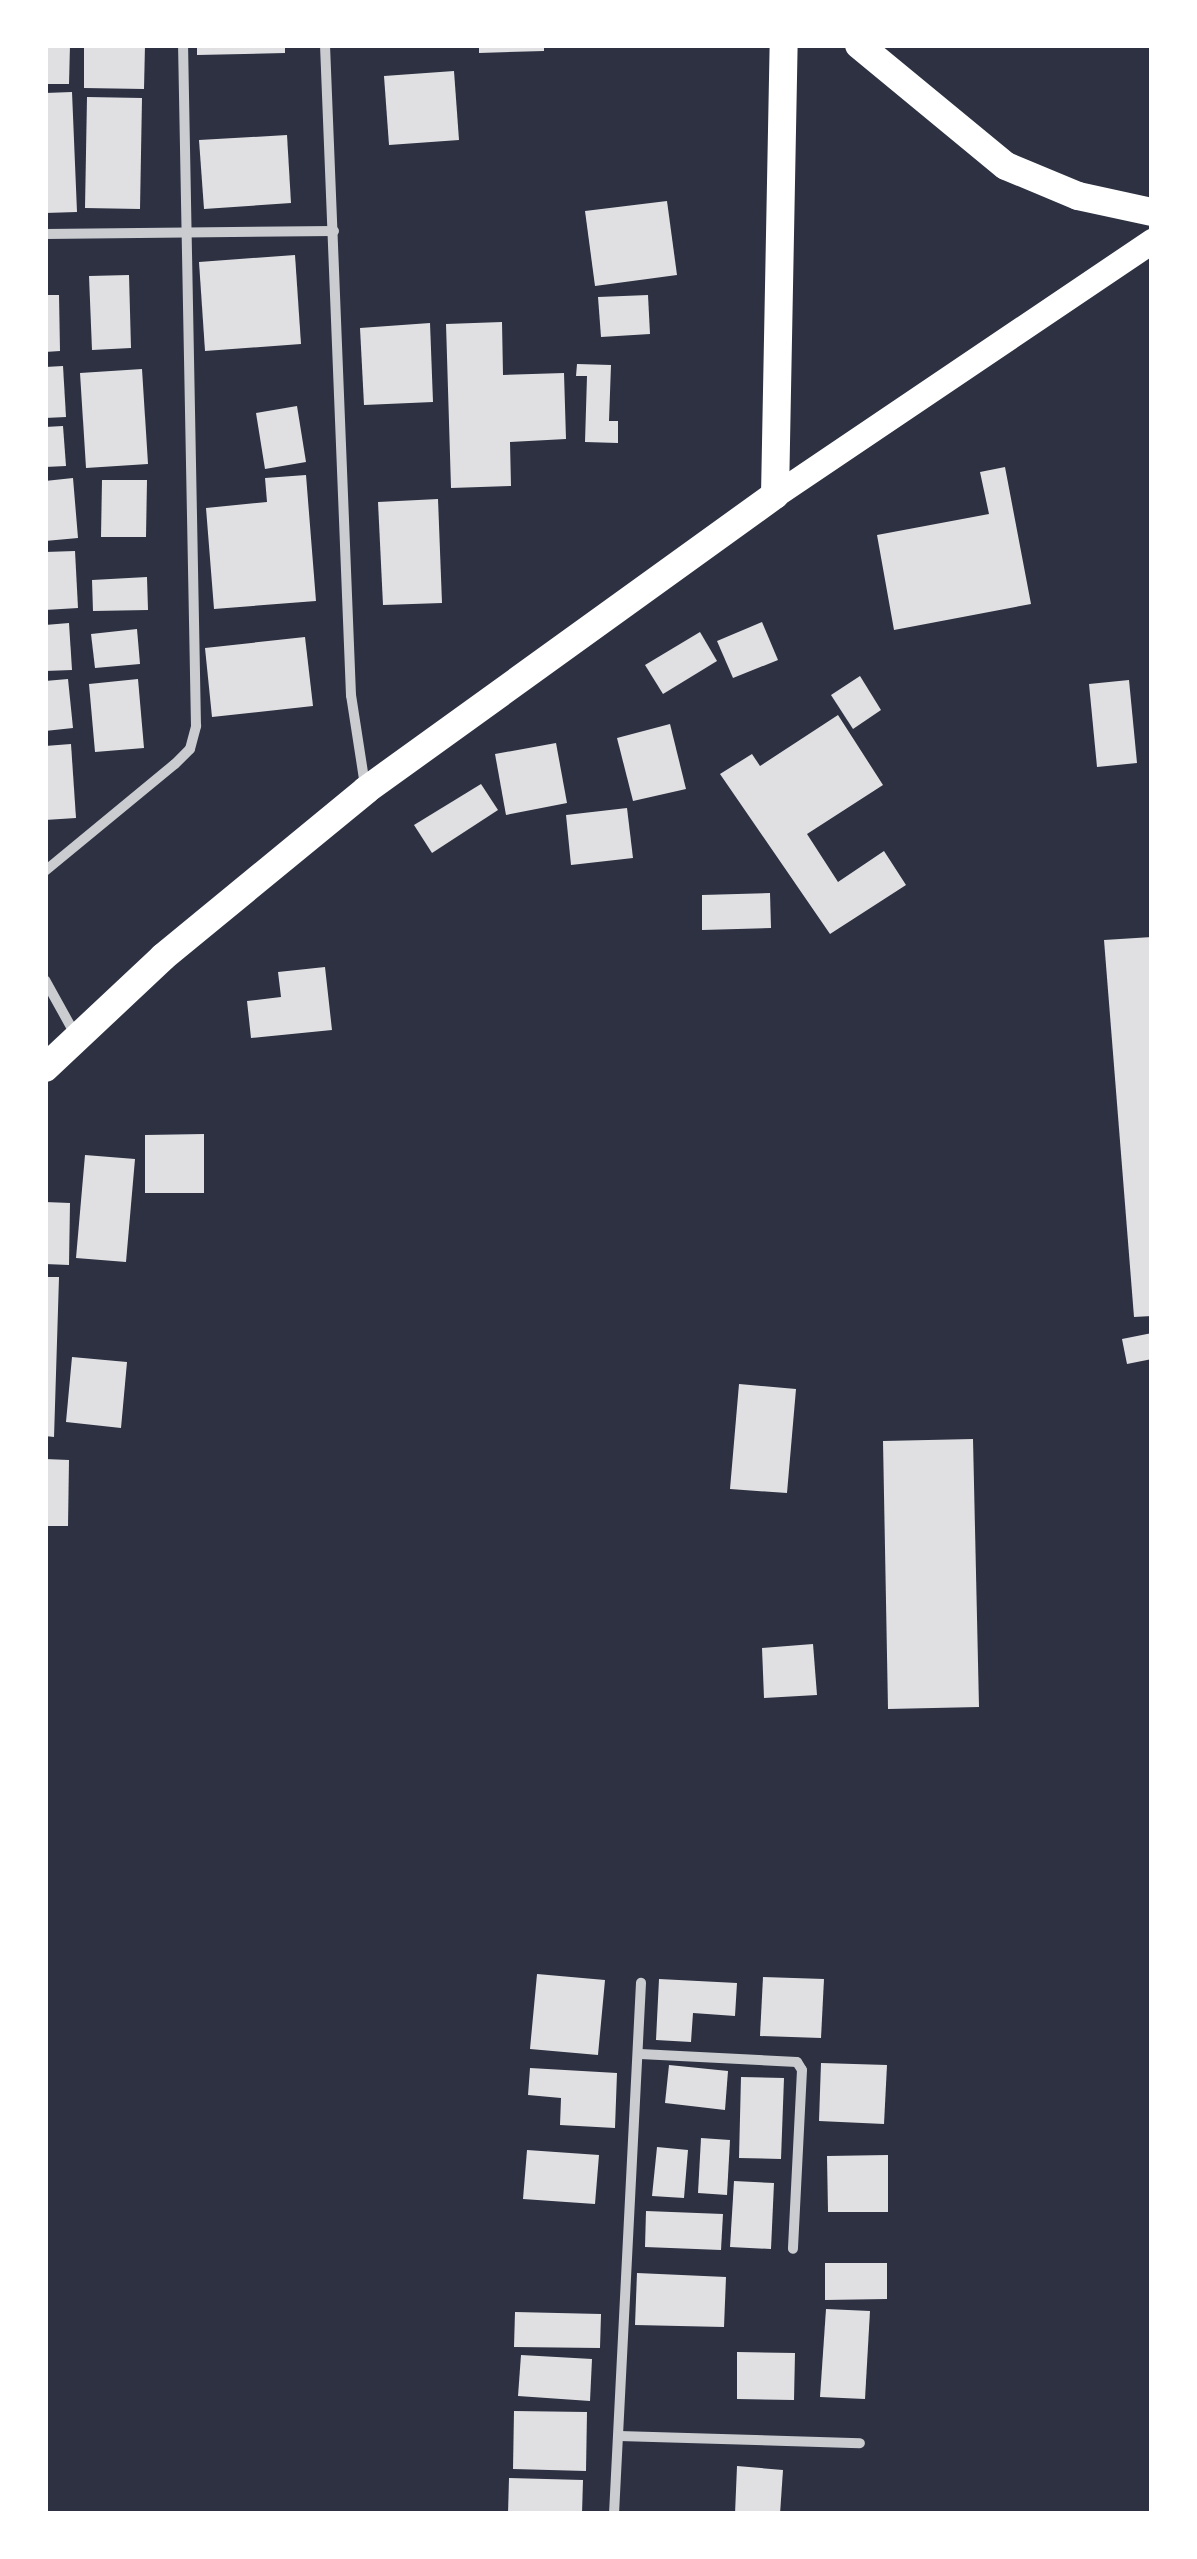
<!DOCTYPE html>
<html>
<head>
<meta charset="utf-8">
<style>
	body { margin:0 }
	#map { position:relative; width:1197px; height:2559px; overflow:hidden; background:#2d3142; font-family:Barlow,sans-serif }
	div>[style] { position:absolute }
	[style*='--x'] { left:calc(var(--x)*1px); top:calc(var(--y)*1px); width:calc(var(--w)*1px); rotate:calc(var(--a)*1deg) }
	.building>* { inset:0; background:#e0e0e3 }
	.minor>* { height:10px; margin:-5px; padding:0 5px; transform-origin:5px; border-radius:5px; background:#caccd0 }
	.primary>* { height:25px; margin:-12.5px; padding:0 12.5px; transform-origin:12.5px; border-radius:12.5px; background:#fff }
	.trunk>* { height:28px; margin:-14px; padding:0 14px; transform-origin:14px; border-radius:14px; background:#fff }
	span { translate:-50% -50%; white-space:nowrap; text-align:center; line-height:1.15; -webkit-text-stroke:10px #fff; paint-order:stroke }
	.frame { position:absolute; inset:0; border:48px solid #fff; pointer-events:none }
</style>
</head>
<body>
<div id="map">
	<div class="building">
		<div style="clip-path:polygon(45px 45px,70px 45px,69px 84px,45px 84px)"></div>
		<div style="clip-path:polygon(84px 45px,145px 45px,144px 89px,84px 88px)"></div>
		<div style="clip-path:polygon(197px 45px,285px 45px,285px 53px,197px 55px)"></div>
		<div style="clip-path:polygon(479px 45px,544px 45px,544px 51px,479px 53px)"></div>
		<div style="clip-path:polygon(454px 71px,459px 140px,389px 145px,384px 76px)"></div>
		<div style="clip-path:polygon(72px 92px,77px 212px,45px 213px,45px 93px)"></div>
		<div style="clip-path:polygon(87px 97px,142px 98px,140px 209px,85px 208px)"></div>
		<div style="clip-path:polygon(287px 135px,291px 203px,204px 209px,199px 140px)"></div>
		<div style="clip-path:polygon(667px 201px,677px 275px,595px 286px,585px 211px)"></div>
		<div style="clip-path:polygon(295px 255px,301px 344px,205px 351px,199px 262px)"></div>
		<div style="clip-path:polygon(129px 275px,131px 348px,92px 350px,89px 276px)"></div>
		<div style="clip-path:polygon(45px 295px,59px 295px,60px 351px,45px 352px)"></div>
		<div style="clip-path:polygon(648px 295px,650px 334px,601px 337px,598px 297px)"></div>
		<div style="clip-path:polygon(502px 322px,503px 375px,564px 373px,566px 439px,510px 442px,511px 486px,451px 488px,446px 324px)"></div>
		<div style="clip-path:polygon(430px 323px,433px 402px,364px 405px,360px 328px)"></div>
		<div style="clip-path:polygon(577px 364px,611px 365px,609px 421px,618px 421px,618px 443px,585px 442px,587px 376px,576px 376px)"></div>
		<div style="clip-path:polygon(63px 366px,66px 417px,45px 418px,45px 367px)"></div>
		<div style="clip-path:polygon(142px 369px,148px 464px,86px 468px,80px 373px)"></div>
		<div style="clip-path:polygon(297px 406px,306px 462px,265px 469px,256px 413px)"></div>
		<div style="clip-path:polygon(63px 426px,66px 466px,45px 467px,45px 427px)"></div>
		<div style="clip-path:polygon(1005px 467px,1031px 604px,894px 630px,877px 535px,989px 514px,980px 472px)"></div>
		<div style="clip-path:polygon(306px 475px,316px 601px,214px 609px,206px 508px,267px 502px,265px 478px)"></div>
		<div style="clip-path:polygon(73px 478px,78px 538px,45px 541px,45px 481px)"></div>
		<div style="clip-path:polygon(102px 480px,147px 480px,146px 537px,101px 537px)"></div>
		<div style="clip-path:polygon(438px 499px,442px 603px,383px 605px,378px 502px)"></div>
		<div style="clip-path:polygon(75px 551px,78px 608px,45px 610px,45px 552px)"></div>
		<div style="clip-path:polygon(147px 577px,148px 610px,93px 611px,92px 580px)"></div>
		<div style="clip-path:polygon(762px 622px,778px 660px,733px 678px,717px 641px)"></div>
		<div style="clip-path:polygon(69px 623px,72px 670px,45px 671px,45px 625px)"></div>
		<div style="clip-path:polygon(137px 629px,140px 664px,95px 668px,91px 634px)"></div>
		<div style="clip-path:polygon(700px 632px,717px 661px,663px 694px,645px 665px)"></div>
		<div style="clip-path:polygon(305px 637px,313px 706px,212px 717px,205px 648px)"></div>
		<div style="clip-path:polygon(860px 676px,881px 710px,853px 729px,831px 695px)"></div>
		<div style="clip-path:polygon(68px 679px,73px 728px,45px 731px,45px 681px)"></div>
		<div style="clip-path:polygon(138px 679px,144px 748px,95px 752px,89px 684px)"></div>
		<div style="clip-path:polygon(1129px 680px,1137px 763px,1097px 767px,1089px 684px)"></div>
		<div style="clip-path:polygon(838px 715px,883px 785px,807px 834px,838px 882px,884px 851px,906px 885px,830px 934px,720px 774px,752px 754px,760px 766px)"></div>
		<div style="clip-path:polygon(670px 724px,686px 789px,633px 801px,617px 738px)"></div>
		<div style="clip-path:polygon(556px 743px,567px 803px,506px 815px,495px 754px)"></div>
		<div style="clip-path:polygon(71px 744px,76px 818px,45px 820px,45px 746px)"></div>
		<div style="clip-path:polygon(481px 784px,498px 810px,432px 853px,414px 825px)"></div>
		<div style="clip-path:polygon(627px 808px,633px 858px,571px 865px,566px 815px)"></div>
		<div style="clip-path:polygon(770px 893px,771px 928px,702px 930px,702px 895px)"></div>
		<div style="clip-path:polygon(1152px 937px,1152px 1316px,1134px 1317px,1104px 940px)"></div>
		<div style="clip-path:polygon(325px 967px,332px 1030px,251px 1038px,247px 1001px,281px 997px,278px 972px)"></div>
		<div style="clip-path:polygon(204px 1134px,204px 1193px,145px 1193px,145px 1135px)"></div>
		<div style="clip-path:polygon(85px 1155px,135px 1159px,126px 1262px,76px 1258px)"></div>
		<div style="clip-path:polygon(45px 1202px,70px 1203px,69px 1265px,45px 1264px)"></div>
		<div style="clip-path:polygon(45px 1277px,59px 1277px,54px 1437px,45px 1436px)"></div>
		<div style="clip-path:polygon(1152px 1333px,1152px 1359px,1127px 1364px,1122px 1339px)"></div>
		<div style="clip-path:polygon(72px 1357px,127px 1362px,121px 1428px,66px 1422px)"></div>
		<div style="clip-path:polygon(739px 1384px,796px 1389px,787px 1493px,730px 1489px)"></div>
		<div style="clip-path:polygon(973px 1439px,979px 1707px,888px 1709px,883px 1441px)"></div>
		<div style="clip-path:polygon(45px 1459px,69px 1460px,68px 1526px,45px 1526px)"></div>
		<div style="clip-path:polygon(813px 1644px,817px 1695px,764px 1698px,762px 1648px)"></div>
		<div style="clip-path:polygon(537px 1974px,605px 1980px,598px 2055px,530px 2049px)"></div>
		<div style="clip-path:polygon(763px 1977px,824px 1979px,821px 2038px,760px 2036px)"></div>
		<div style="clip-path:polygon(659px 1979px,737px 1983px,735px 2016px,693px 2013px,691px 2042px,656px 2040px)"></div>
		<div style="clip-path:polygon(821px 2063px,887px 2065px,884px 2124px,819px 2121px)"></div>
		<div style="clip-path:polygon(669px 2065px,728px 2071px,725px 2110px,665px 2103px)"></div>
		<div style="clip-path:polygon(530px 2068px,617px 2073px,615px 2128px,560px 2125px,561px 2098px,528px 2095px)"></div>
		<div style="clip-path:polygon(741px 2077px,784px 2078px,781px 2159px,739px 2158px)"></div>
		<div style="clip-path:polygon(701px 2138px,730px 2140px,727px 2195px,698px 2193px)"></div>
		<div style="clip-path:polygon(657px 2147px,688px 2150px,684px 2198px,652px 2196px)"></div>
		<div style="clip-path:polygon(527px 2150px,599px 2155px,595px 2204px,523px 2199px)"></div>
		<div style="clip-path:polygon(888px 2155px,888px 2212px,828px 2212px,827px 2156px)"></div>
		<div style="clip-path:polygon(734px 2181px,774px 2183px,771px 2249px,730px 2247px)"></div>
		<div style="clip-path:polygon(646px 2211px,723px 2214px,721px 2250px,645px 2247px)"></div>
		<div style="clip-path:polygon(825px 2263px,887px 2263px,887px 2299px,825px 2300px)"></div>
		<div style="clip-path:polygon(637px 2273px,726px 2277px,724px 2327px,635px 2325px)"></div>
		<div style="clip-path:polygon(826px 2309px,870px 2311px,865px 2399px,820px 2397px)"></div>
		<div style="clip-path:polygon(515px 2312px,601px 2314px,600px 2348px,514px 2347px)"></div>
		<div style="clip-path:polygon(737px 2352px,795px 2353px,794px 2400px,737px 2399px)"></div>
		<div style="clip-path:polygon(521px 2355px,592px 2359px,590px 2401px,518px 2396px)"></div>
		<div style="clip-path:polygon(514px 2411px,587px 2412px,586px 2471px,513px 2469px)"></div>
		<div style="clip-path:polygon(737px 2466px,783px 2470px,780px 2514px,735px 2514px)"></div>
		<div style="clip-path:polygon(509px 2478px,583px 2480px,582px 2514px,508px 2514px)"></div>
	</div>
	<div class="minor">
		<div style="--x:325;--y:45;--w:651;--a:87.71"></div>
		<div style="--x:351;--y:695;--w:91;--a:81.2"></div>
		<div style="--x:45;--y:234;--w:289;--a:-0.6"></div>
		<div style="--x:45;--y:871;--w:168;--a:-39.5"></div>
		<div style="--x:175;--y:764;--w:21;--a:-45"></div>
		<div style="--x:190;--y:749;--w:24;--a:-75"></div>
		<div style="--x:196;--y:726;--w:681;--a:-91.09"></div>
		<div style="--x:45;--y:980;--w:64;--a:61"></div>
		<div style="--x:640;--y:2054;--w:157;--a:2.9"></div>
		<div style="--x:797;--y:2062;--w:9;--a:58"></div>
		<div style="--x:802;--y:2070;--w:179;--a:92.9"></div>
		<div style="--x:619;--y:2436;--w:241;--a:1.7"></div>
		<div style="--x:614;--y:2514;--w:532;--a:-87.09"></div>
	</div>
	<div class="primary">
		<div style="--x:775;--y:495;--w:455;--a:-34"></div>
	</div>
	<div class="trunk">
		<div style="--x:859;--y:45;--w:190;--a:39.5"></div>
		<div style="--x:1006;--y:166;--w:78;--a:22.6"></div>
		<div style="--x:1078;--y:196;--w:76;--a:12.2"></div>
		<div style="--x:45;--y:1068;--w:162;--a:-43.2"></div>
		<div style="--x:163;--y:957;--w:263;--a:-39.4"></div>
		<div style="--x:366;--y:790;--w:504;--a:-35.8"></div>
		<div style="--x:775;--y:495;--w:450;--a:-88.9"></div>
	</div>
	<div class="frame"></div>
</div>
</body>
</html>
